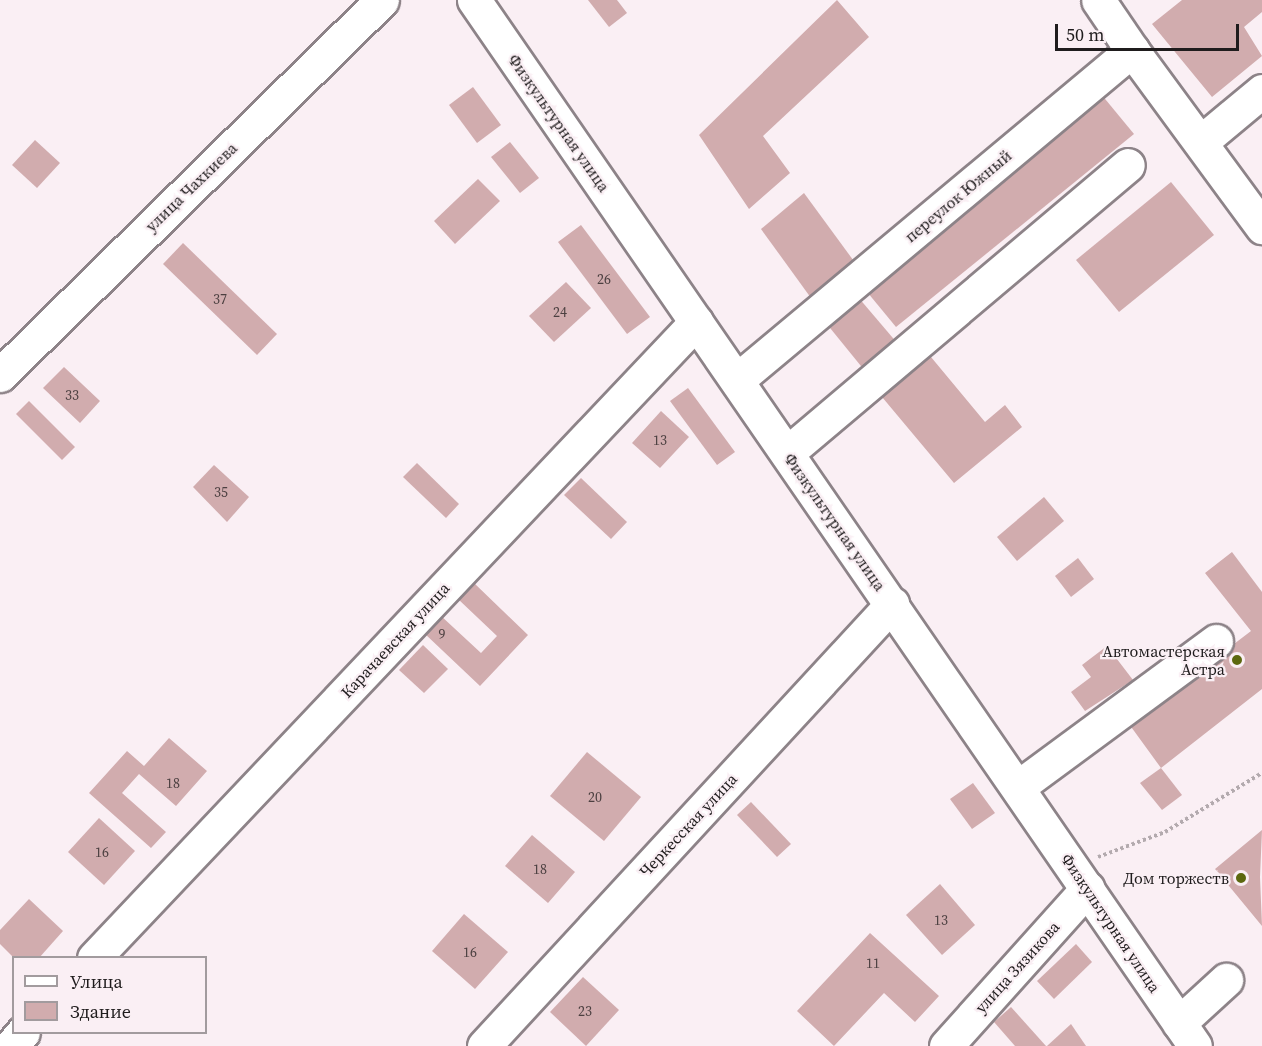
<!DOCTYPE html>
<html>
<head>
<meta charset="utf-8">
<style>
	body { margin:0 }
	#map { position:relative; width:1262px; height:1046px; overflow:hidden; background:#faeff4; font-family:"Source Serif 4",serif }
	div>[style] { position:absolute }
	[style*='--x'] { left:calc(var(--x)*1px); top:calc(var(--y)*1px); width:calc(var(--w)*1px); rotate:calc(var(--a)*1deg) }
	.building>* { inset:0; background:#d1acae }
	.path>* { height:4px; margin-top:-2px; transform-origin:0; background:repeating-linear-gradient(90deg,#b3aaae 0 3px,transparent 0 6px) }
	.roads { filter:drop-shadow(2px 0 #8d8388) drop-shadow(-2px 0 #8d8388) drop-shadow(0 2px #8d8388) drop-shadow(0 -2px #8d8388) }
	.minor>* { height:33px; margin:-16.5px; padding:0 16.5px; transform-origin:16.5px; border-radius:16.5px; background:#fff }
	.major>* { height:33px; margin:-16.5px; padding:0 16.5px; transform-origin:16.5px; border-radius:16.5px; background:#fff }
	.dots>* { width:16px; height:16px; translate:-50% -50%; box-sizing:border-box; border:3px solid #faeff4; border-radius:50% }
	span { translate:-50% -50%; white-space:nowrap; text-align:center; line-height:1.15; -webkit-text-stroke:4.5px #faeff4; paint-order:stroke }
	.number-label { font-size:14px; color:#4c4041 }
	.number-label span { -webkit-text-stroke-width:0 }
	.street-label { font-size:16px; color:#1f1c1d }
	.poi-label { font-size:16px; color:#1f1c1d }
	.right { translate:-100% -50%; text-align:right }
	.legend { position:absolute; left:12px; top:956px; width:195px; height:78px; box-sizing:border-box; background:#faeff4; border:2px solid #a29b9e; margin:0; padding:8px 10px; list-style:none; font-size:18px; color:#1f1c1d }
	.legend li { display:flex; align-items:center; gap:12px; height:30px }
	.legend b { width:30px; border:2px solid #a29b9e }
	.scale { position:absolute; left:1055px; top:24px; width:184px; height:27px; box-sizing:border-box; border:3px solid #1f1c1d; border-top:0; padding-left:8px; font-size:18px; line-height:21px; white-space:nowrap; color:#1f1c1d; -webkit-text-stroke:4px #faeff4; paint-order:stroke }
</style>
</head>
<body>
<div id="map">
	<div class="building">
		<div style="clip-path:polygon(588px 0,617px 0,627px 13px,609px 27px)"></div>
		<div style="clip-path:polygon(837px 0,869px 37px,763px 136px,790px 173px,749px 209px,699px 135px)"></div>
		<div style="clip-path:polygon(1182px 0,1262px 0,1262px 12px,1244px 27px,1262px 56px,1212px 97px,1152px 24px)"></div>
		<div style="clip-path:polygon(473px 87px,501px 125px,477px 143px,449px 105px)"></div>
		<div style="clip-path:polygon(1101px 94px,1134px 134px,896px 327px,863px 287px)"></div>
		<div style="clip-path:polygon(35px 140px,60px 163px,37px 188px,12px 165px)"></div>
		<div style="clip-path:polygon(510px 142px,539px 178px,520px 193px,491px 157px)"></div>
		<div style="clip-path:polygon(478px 179px,500px 201px,455px 244px,434px 221px)"></div>
		<div style="clip-path:polygon(1171px 182px,1214px 235px,1119px 312px,1076px 260px)"></div>
		<div style="clip-path:polygon(804px 193px,856px 264px,811px 298px,761px 229px)"></div>
		<div style="clip-path:polygon(581px 225px,650px 317px,627px 334px,558px 242px)"></div>
		<div style="clip-path:polygon(183px 243px,277px 334px,257px 355px,163px 264px)"></div>
		<div style="clip-path:polygon(566px 282px,591px 308px,554px 342px,529px 316px)"></div>
		<div style="clip-path:polygon(858px 297px,898px 344px,865px 371px,826px 323px)"></div>
		<div style="clip-path:polygon(926px 351px,985px 422px,1005px 405px,1022px 427px,954px 483px,877px 391px)"></div>
		<div style="clip-path:polygon(64px 367px,100px 401px,80px 423px,43px 388px)"></div>
		<div style="clip-path:polygon(688px 388px,735px 452px,717px 465px,670px 401px)"></div>
		<div style="clip-path:polygon(29px 401px,75px 447px,62px 460px,16px 414px)"></div>
		<div style="clip-path:polygon(661px 411px,689px 437px,660px 468px,632px 443px)"></div>
		<div style="clip-path:polygon(417px 463px,459px 504px,446px 518px,403px 477px)"></div>
		<div style="clip-path:polygon(214px 465px,249px 497px,227px 522px,193px 487px)"></div>
		<div style="clip-path:polygon(581px 478px,627px 522px,611px 539px,564px 495px)"></div>
		<div style="clip-path:polygon(1044px 497px,1064px 521px,1017px 561px,997px 537px)"></div>
		<div style="clip-path:polygon(1232px 552px,1262px 592px,1262px 689px,1161px 768px,1129px 724px,1251px 631px,1205px 573px)"></div>
		<div style="clip-path:polygon(1078px 558px,1094px 579px,1071px 597px,1055px 576px)"></div>
		<div style="clip-path:polygon(474px 583px,528px 635px,480px 686px,424px 633px,440px 615px,481px 653px,497px 636px,458px 599px)"></div>
		<div style="clip-path:polygon(423px 645px,448px 669px,424px 693px,399px 670px)"></div>
		<div style="clip-path:polygon(1107px 646px,1133px 680px,1085px 711px,1071px 692px,1091px 677px,1082px 665px)"></div>
		<div style="clip-path:polygon(169px 738px,207px 771px,176px 806px,139px 774px,122px 793px,166px 832px,151px 848px,89px 793px,127px 751px,144px 766px)"></div>
		<div style="clip-path:polygon(587px 752px,641px 797px,604px 841px,550px 796px)"></div>
		<div style="clip-path:polygon(1161px 768px,1182px 795px,1162px 810px,1140px 783px)"></div>
		<div style="clip-path:polygon(973px 783px,995px 813px,972px 829px,950px 799px)"></div>
		<div style="clip-path:polygon(751px 802px,791px 844px,777px 857px,737px 815px)"></div>
		<div style="clip-path:polygon(99px 818px,135px 851px,104px 885px,68px 852px)"></div>
		<div style="clip-path:polygon(1262px 830px,1260px 877px,1262px 926px,1215px 869px)"></div>
		<div style="clip-path:polygon(532px 835px,575px 872px,548px 903px,505px 866px)"></div>
		<div style="clip-path:polygon(940px 884px,975px 925px,942px 955px,906px 915px)"></div>
		<div style="clip-path:polygon(29px 899px,63px 931px,39px 958px,14px 958px,0 944px,0 930px)"></div>
		<div style="clip-path:polygon(464px 914px,508px 952px,475px 989px,432px 951px)"></div>
		<div style="clip-path:polygon(870px 933px,939px 996px,915px 1022px,884px 993px,834px 1046px,797px 1011px)"></div>
		<div style="clip-path:polygon(1076px 944px,1092px 962px,1054px 999px,1037px 981px)"></div>
		<div style="clip-path:polygon(583px 977px,619px 1010px,586px 1046px,550px 1012px)"></div>
		<div style="clip-path:polygon(1011px 1007px,1046px 1046px,1015px 1046px,994px 1022px)"></div>
		<div style="clip-path:polygon(1071px 1024px,1086px 1046px,1047px 1046px)"></div>
	</div>
	<div class="path">
		<div style="--x:1098;--y:857;--w:72;--a:-20.5"></div>
		<div style="--x:1165;--y:832;--w:114;--a:-31.3"></div>
	</div>
	<div class="roads">
		<div class="minor">
			<div style="--x:1132;--y:50;--w:220;--a:53.7"></div>
			<div style="--x:1202;--y:141;--w:78;--a:-39.8"></div>
			<div style="--x:0;--y:375;--w:535;--a:-44.47"></div>
			<div style="--x:737;--y:380;--w:515;--a:-39.88"></div>
			<div style="--x:1132;--y:50;--w:60;--a:-124.2"></div>
			<div style="--x:787;--y:453;--w:446;--a:-40.2"></div>
			<div style="--x:1018;--y:787;--w:246;--a:-36.4"></div>
			<div style="--x:94;--y:958;--w:876;--a:-46.57"></div>
			<div style="--x:1179;--y:1023;--w:64;--a:-42.5"></div>
			<div style="--x:11;--y:1046;--w:18;--a:-49"></div>
			<div style="--x:484;--y:1046;--w:602;--a:-47.29"></div>
			<div style="--x:946;--y:1046;--w:212;--a:-48.1"></div>
		</div>
		<div class="major">
			<div style="--x:474;--y:0;--w:1270;--a:55.42"></div>
		</div>
	</div>
	<div class="dots">
		<div style="left:1237px;top:660px;background:#5c680f"></div>
		<div style="left:1241px;top:878px;background:#5c680f"></div>
	</div>
	<div class="number-label">
		<span style="left:604px;top:279px">26</span>
		<span style="left:220px;top:299px">37</span>
		<span style="left:560px;top:312px">24</span>
		<span style="left:72px;top:395px">33</span>
		<span style="left:660px;top:440px">13</span>
		<span style="left:221px;top:492px">35</span>
		<span style="left:442px;top:634px">9</span>
		<span style="left:173px;top:783px">18</span>
		<span style="left:595px;top:797px">20</span>
		<span style="left:102px;top:852px">16</span>
		<span style="left:540px;top:869px">18</span>
		<span style="left:941px;top:920px">13</span>
		<span style="left:470px;top:952px">16</span>
		<span style="left:873px;top:963px">11</span>
		<span style="left:585px;top:1011px">23</span>
	</div>
	<div class="street-label">
		<span style="left:559px;top:123px;rotate:55deg">Физкультурная улица</span>
		<span style="left:191px;top:187px;rotate:-44deg">улица Чахкиева</span>
		<span style="left:958px;top:196px;rotate:-40deg">переулок Южный</span>
		<span style="left:835px;top:522px;rotate:55deg">Физкультурная улица</span>
		<span style="left:395px;top:640px;rotate:-47deg">Карачаевская улица</span>
		<span style="left:688px;top:825px;rotate:-47deg">Черкесская улица</span>
		<span style="left:1111px;top:923px;rotate:56deg">Физкультурная улица</span>
		<span style="left:1017px;top:967px;rotate:-48deg">улица Зязикова</span>
	</div>
	<div class="poi-label">
		<span class="right" style="left:1225px;top:660px">Автомастерская<br>Астра</span>
		<span class="right" style="left:1229px;top:878px">Дом торжеств</span>
	</div>
	<ul class="legend">
	<li><b style="height:8px;background:#fff"></b>Улица</li>
	<li><b style="height:16px;background:#d1acae"></b>Здание</li>
	</ul>
	<div class="scale">50 m</div>
</div>
</body>
</html>
